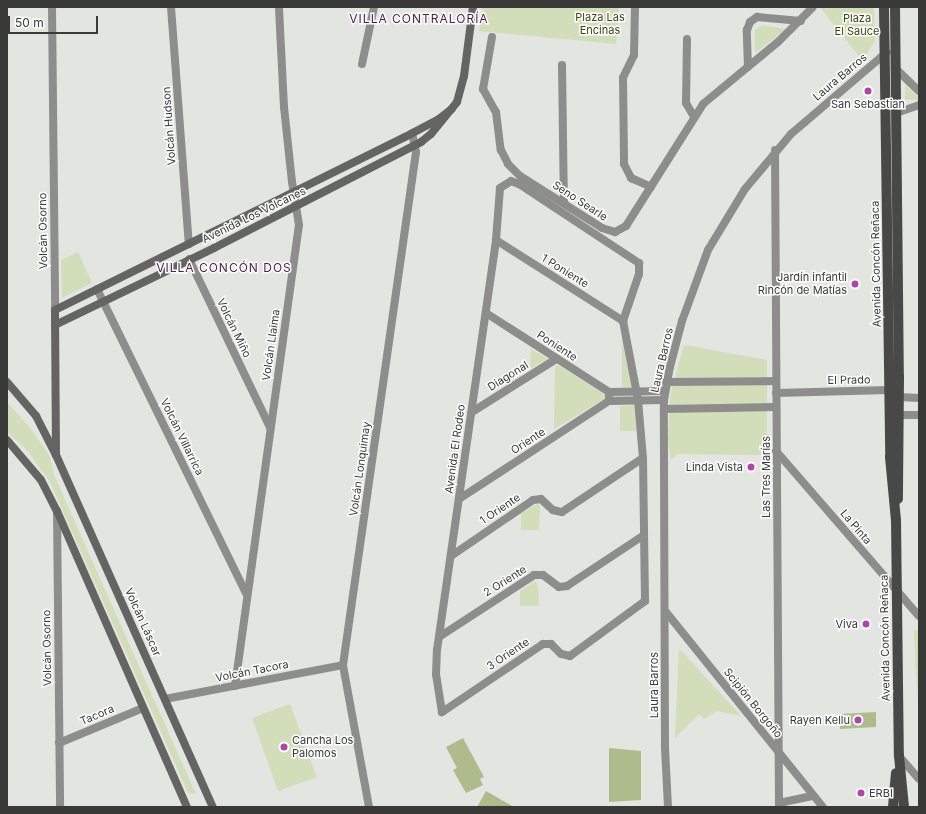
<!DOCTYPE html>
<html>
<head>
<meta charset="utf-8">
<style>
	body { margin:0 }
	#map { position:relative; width:926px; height:814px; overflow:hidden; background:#e3e5e1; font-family:Inter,sans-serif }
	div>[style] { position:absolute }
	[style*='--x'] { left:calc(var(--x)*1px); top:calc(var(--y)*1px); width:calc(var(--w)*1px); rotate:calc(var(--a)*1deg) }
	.green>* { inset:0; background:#d2ddb9 }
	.building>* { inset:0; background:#aebc8b }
	.street>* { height:8px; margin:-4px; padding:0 4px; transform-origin:4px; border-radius:4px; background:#8d8e8c }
	.secondary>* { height:8px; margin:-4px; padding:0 4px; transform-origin:4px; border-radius:4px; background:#646563 }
	.primary>* { height:10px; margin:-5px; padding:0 5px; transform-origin:5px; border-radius:5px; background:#484946 }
	.dots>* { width:11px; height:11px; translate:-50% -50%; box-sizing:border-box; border:2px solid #fff; border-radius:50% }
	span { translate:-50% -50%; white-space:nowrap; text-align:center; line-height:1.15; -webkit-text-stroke:3px #fff; paint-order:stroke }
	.park-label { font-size:11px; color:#3a460f }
	.street-label { font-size:11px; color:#393938 }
	.poi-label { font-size:11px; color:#393938 }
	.right { translate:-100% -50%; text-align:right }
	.left { translate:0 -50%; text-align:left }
	.neighbourhood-label { font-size:12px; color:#4e1b49; letter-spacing:1px }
	.frame { position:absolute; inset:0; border:8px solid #393938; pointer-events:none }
	.scale { position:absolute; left:8px; top:16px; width:90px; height:18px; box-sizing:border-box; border:2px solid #393938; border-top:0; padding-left:5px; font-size:12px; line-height:14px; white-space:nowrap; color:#393938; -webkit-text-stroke:3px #fff; paint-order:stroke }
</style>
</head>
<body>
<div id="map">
	<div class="green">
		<div style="clip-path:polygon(482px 7px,619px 7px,616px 44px,479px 31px)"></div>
		<div style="clip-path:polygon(820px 7px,874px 7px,875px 41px,862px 60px)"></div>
		<div style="clip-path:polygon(762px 25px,786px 29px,755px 53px,755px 30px)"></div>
		<div style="clip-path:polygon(905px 85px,919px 98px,919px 100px,905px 99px)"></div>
		<div style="clip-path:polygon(78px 252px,92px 283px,62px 298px,61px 260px)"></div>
		<div style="clip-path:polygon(622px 332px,631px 387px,622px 387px)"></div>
		<div style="clip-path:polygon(684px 345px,767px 360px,767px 459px,761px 455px,677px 454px,671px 460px,668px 442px,670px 396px)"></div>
		<div style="clip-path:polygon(531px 349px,548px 359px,530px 369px)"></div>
		<div style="clip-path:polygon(558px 365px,605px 395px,634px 394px,634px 398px,604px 399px,554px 429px,555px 367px)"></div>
		<div style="clip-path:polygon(7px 402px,31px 429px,50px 457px,54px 475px,196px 794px,188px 793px,50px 482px,26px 449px,7px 432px)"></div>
		<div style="clip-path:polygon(635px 405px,636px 431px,620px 431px,620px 406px)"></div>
		<div style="clip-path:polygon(538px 503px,540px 507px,539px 530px,521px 530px,521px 514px)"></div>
		<div style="clip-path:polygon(535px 581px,538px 585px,539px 606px,520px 606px,520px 591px)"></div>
		<div style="clip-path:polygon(914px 630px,919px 631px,917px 700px)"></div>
		<div style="clip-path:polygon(679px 648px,732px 706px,741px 716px,717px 711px,704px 719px,699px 714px,675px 738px)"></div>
		<div style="clip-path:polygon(290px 704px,317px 777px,278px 791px,252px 718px)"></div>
	</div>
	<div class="building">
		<div style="clip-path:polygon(876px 712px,876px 727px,840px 729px,840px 714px)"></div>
		<div style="clip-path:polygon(463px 738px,484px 777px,480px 779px,483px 785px,466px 793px,453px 770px,457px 768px,446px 747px)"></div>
		<div style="clip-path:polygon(609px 748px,641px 751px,641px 800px,609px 802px)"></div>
		<div style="clip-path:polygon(486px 791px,514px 807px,477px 807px)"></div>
	</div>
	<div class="street">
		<div style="--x:52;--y:7;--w:303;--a:89.4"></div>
		<div style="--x:171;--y:7;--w:238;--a:85.7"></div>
		<div style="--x:635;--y:7;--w:48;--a:91.2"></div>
		<div style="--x:634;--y:55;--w:25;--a:116"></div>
		<div style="--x:623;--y:78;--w:86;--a:89.3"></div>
		<div style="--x:624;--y:164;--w:16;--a:63"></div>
		<div style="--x:631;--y:178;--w:22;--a:24"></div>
		<div style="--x:492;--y:37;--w:53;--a:99.8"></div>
		<div style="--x:483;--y:89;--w:26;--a:61"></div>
		<div style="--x:496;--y:112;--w:38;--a:83"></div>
		<div style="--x:501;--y:150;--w:16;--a:63"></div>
		<div style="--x:508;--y:164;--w:17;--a:45"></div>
		<div style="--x:520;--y:176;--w:97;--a:32.4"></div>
		<div style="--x:602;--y:228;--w:14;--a:17"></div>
		<div style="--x:615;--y:232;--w:13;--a:-29"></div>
		<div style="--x:626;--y:226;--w:144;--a:-57.7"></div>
		<div style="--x:703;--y:104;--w:97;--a:-39.6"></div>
		<div style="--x:778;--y:42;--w:49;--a:-45"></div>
		<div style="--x:687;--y:39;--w:64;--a:90.9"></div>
		<div style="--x:686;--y:103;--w:16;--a:60"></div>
		<div style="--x:362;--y:64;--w:58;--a:-78.1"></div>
		<div style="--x:562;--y:65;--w:138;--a:89.2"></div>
		<div style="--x:748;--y:67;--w:37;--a:-92"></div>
		<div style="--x:747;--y:30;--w:9;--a:-69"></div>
		<div style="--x:750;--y:22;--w:9;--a:-36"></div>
		<div style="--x:757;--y:17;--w:44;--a:5.2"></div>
		<div style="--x:895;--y:68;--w:33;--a:44"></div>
		<div style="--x:896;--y:113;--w:24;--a:-19"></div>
		<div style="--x:775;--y:150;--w:657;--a:89.65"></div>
		<div style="--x:511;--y:181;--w:9;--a:21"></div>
		<div style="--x:519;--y:184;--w:144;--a:33.4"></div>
		<div style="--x:639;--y:263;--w:11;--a:90"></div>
		<div style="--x:639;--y:274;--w:50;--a:108.8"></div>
		<div style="--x:623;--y:321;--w:80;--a:79.2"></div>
		<div style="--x:638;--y:400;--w:58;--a:85.1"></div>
		<div style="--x:643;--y:458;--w:143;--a:89.2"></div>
		<div style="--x:645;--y:601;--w:93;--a:143.7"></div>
		<div style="--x:570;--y:656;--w:9;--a:-167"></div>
		<div style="--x:561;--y:654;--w:14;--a:-135"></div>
		<div style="--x:551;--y:644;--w:8;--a:180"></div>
		<div style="--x:543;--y:644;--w:122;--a:146"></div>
		<div style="--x:442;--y:712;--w:37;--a:-99"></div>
		<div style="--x:436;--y:675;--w:25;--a:-88"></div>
		<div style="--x:437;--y:650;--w:414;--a:-81.8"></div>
		<div style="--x:496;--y:240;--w:52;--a:-85.6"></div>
		<div style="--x:500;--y:188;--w:13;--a:-32"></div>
		<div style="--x:496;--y:240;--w:151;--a:32.5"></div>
		<div style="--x:189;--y:259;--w:187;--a:64.3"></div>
		<div style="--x:97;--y:289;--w:341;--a:63.9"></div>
		<div style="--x:486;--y:313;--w:146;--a:32.7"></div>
		<div style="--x:609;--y:392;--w:9;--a:90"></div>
		<div style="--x:666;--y:382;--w:110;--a:-0.5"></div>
		<div style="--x:609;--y:392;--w:56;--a:-1"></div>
		<div style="--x:776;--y:393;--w:113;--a:-1.5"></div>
		<div style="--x:889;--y:390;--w:12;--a:35"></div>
		<div style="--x:899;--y:397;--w:20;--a:3"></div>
		<div style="--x:609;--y:401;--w:55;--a:-1"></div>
		<div style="--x:664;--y:409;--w:112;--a:-1"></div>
		<div style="--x:472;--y:412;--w:99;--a:-32.2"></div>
		<div style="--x:894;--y:415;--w:25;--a:0"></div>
		<div style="--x:776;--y:451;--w:218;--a:49.1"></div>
		<div style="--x:459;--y:499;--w:179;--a:-33.2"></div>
		<div style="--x:57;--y:511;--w:296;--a:89.4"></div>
		<div style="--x:451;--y:556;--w:99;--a:-34.3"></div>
		<div style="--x:533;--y:500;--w:8;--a:-7"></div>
		<div style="--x:541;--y:499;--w:16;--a:43"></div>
		<div style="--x:553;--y:510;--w:9;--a:13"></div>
		<div style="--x:562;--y:512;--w:97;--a:-33.7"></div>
		<div style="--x:666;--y:612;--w:250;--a:51.2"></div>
		<div style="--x:439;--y:637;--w:113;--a:-33.1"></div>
		<div style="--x:534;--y:575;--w:9;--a:0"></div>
		<div style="--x:543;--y:575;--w:20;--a:37"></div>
		<div style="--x:559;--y:587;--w:8;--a:-7"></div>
		<div style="--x:567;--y:586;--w:92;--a:-33.5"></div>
		<div style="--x:235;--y:686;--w:465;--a:-82.1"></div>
		<div style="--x:299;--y:225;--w:44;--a:-99.2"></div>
		<div style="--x:292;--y:182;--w:75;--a:-96.1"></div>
		<div style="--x:284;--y:107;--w:100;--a:-92.9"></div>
		<div style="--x:165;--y:699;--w:181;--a:-10.8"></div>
		<div style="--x:59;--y:743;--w:91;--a:-22.6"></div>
		<div style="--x:899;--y:756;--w:30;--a:49"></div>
		<div style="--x:779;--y:803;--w:35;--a:-12"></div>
		<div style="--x:369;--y:807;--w:144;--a:-100.4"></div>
		<div style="--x:343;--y:665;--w:518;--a:-81.9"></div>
		<div style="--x:416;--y:152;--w:19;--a:-102"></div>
		<div style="--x:668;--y:807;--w:59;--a:-92.9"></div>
		<div style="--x:665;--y:748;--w:348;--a:-90.2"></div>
		<div style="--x:664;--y:400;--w:34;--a:-80"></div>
		<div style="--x:670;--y:367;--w:48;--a:-75.4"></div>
		<div style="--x:682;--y:321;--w:76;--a:-69.9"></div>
		<div style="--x:708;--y:250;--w:71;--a:-58.8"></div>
		<div style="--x:745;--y:189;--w:72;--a:-50.1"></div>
		<div style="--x:791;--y:134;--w:126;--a:-40.5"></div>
	</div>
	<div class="secondary">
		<div style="--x:55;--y:325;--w:177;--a:-25.8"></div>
		<div style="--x:214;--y:248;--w:233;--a:-27.1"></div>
		<div style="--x:421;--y:142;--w:13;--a:-39"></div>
		<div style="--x:431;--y:134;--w:41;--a:-50.9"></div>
		<div style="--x:457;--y:102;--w:27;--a:-75"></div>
		<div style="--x:464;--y:76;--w:70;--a:-82.6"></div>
		<div style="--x:7;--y:382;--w:45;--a:49.5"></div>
		<div style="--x:36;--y:416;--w:44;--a:62.9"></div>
		<div style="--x:56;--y:455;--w:385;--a:66"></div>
		<div style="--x:7;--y:440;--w:52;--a:49.6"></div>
		<div style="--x:41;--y:480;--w:35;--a:63"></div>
		<div style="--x:57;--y:511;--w:323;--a:66.3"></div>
		<div style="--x:56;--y:455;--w:145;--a:-90.4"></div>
		<div style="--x:55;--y:310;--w:390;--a:-26.3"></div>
		<div style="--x:405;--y:137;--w:38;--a:-28"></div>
		<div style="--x:439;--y:119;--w:16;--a:-38"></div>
	</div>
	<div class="primary">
		<div style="--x:884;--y:7;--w:450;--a:89.2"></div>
		<div style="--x:890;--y:457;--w:64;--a:84.6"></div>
		<div style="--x:896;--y:521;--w:235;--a:89.3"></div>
		<div style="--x:899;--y:756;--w:51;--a:84.4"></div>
		<div style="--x:895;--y:7;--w:369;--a:89.4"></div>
		<div style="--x:899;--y:376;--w:123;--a:90.5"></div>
		<div style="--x:893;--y:807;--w:34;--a:-85"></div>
	</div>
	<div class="dots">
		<div style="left:868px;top:91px;background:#b045a7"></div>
		<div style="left:855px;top:284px;background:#b045a7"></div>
		<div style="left:751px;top:467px;background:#b045a7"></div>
		<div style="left:866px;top:624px;background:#b045a7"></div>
		<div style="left:858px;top:720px;background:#b045a7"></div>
		<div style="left:284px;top:747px;background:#b045a7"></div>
		<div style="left:861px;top:793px;background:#b045a7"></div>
	</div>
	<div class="park-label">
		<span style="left:600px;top:24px">Plaza Las<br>Encinas</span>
		<span style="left:857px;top:25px">Plaza<br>El Sauce</span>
	</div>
	<div class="street-label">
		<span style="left:840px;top:77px;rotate:-40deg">Laura Barros</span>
		<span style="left:169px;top:126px;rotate:-94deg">Volcán Hudson</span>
		<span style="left:580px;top:201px;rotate:33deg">Seno Searle</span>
		<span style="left:254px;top:215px;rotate:-26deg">Avenida Los Volcanes</span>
		<span style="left:43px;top:231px;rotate:-91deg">Volcán Osorno</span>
		<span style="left:876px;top:264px;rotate:-91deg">Avenida Concón Reñaca</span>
		<span style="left:565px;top:271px;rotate:32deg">1 Poniente</span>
		<span style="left:234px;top:328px;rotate:64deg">Volcán Miño</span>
		<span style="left:271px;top:345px;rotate:-82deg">Volcán Llaima</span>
		<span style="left:557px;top:346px;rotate:33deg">Poniente</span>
		<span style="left:662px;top:360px;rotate:-77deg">Laura Barros</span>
		<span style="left:508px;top:376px;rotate:-32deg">Diagonal</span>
		<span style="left:849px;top:380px;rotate:-1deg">El Prado</span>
		<span style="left:182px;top:437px;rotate:64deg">Volcán Villarrica</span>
		<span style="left:528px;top:441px;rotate:-33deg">Oriente</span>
		<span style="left:455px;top:449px;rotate:-82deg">Avenida El Rodeo</span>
		<span style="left:360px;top:469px;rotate:-82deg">Volcán Lonquimay</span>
		<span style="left:766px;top:477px;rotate:-90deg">Las Tres Marías</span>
		<span style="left:500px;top:509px;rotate:-34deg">1 Oriente</span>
		<span style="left:856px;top:527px;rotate:50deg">La Pinta</span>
		<span style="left:505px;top:581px;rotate:-32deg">2 Oriente</span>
		<span style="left:143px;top:622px;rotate:66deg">Volcán Láscar</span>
		<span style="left:885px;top:638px;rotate:-91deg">Avenida Concón Reñaca</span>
		<span style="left:47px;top:648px;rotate:-91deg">Volcán Osorno</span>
		<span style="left:508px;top:654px;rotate:-34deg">3 Oriente</span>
		<span style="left:252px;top:671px;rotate:-11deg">Volcán Tacora</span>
		<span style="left:654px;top:685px;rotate:-90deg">Laura Barros</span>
		<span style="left:753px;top:703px;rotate:51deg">Scipión Borgoño</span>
		<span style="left:97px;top:715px;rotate:-23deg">Tacora</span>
	</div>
	<div class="poi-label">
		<span style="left:868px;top:104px">San Sebastian</span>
		<span class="right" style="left:847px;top:284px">Jardín infantil<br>Rincón de Matías</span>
		<span class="right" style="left:743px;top:467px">Linda Vista</span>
		<span class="right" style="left:858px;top:624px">Viva</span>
		<span class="right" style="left:850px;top:720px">Rayen Kellu</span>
		<span class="left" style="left:292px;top:747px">Cancha Los<br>Palomos</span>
		<span class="left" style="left:869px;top:793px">ERBI</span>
	</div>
	<div class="neighbourhood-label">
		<span style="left:419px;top:19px">VILLA CONTRALORÍA</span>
		<span style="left:224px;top:268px">VILLA CONCÓN DOS</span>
	</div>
	<div class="frame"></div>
	<div class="scale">50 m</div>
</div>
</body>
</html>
